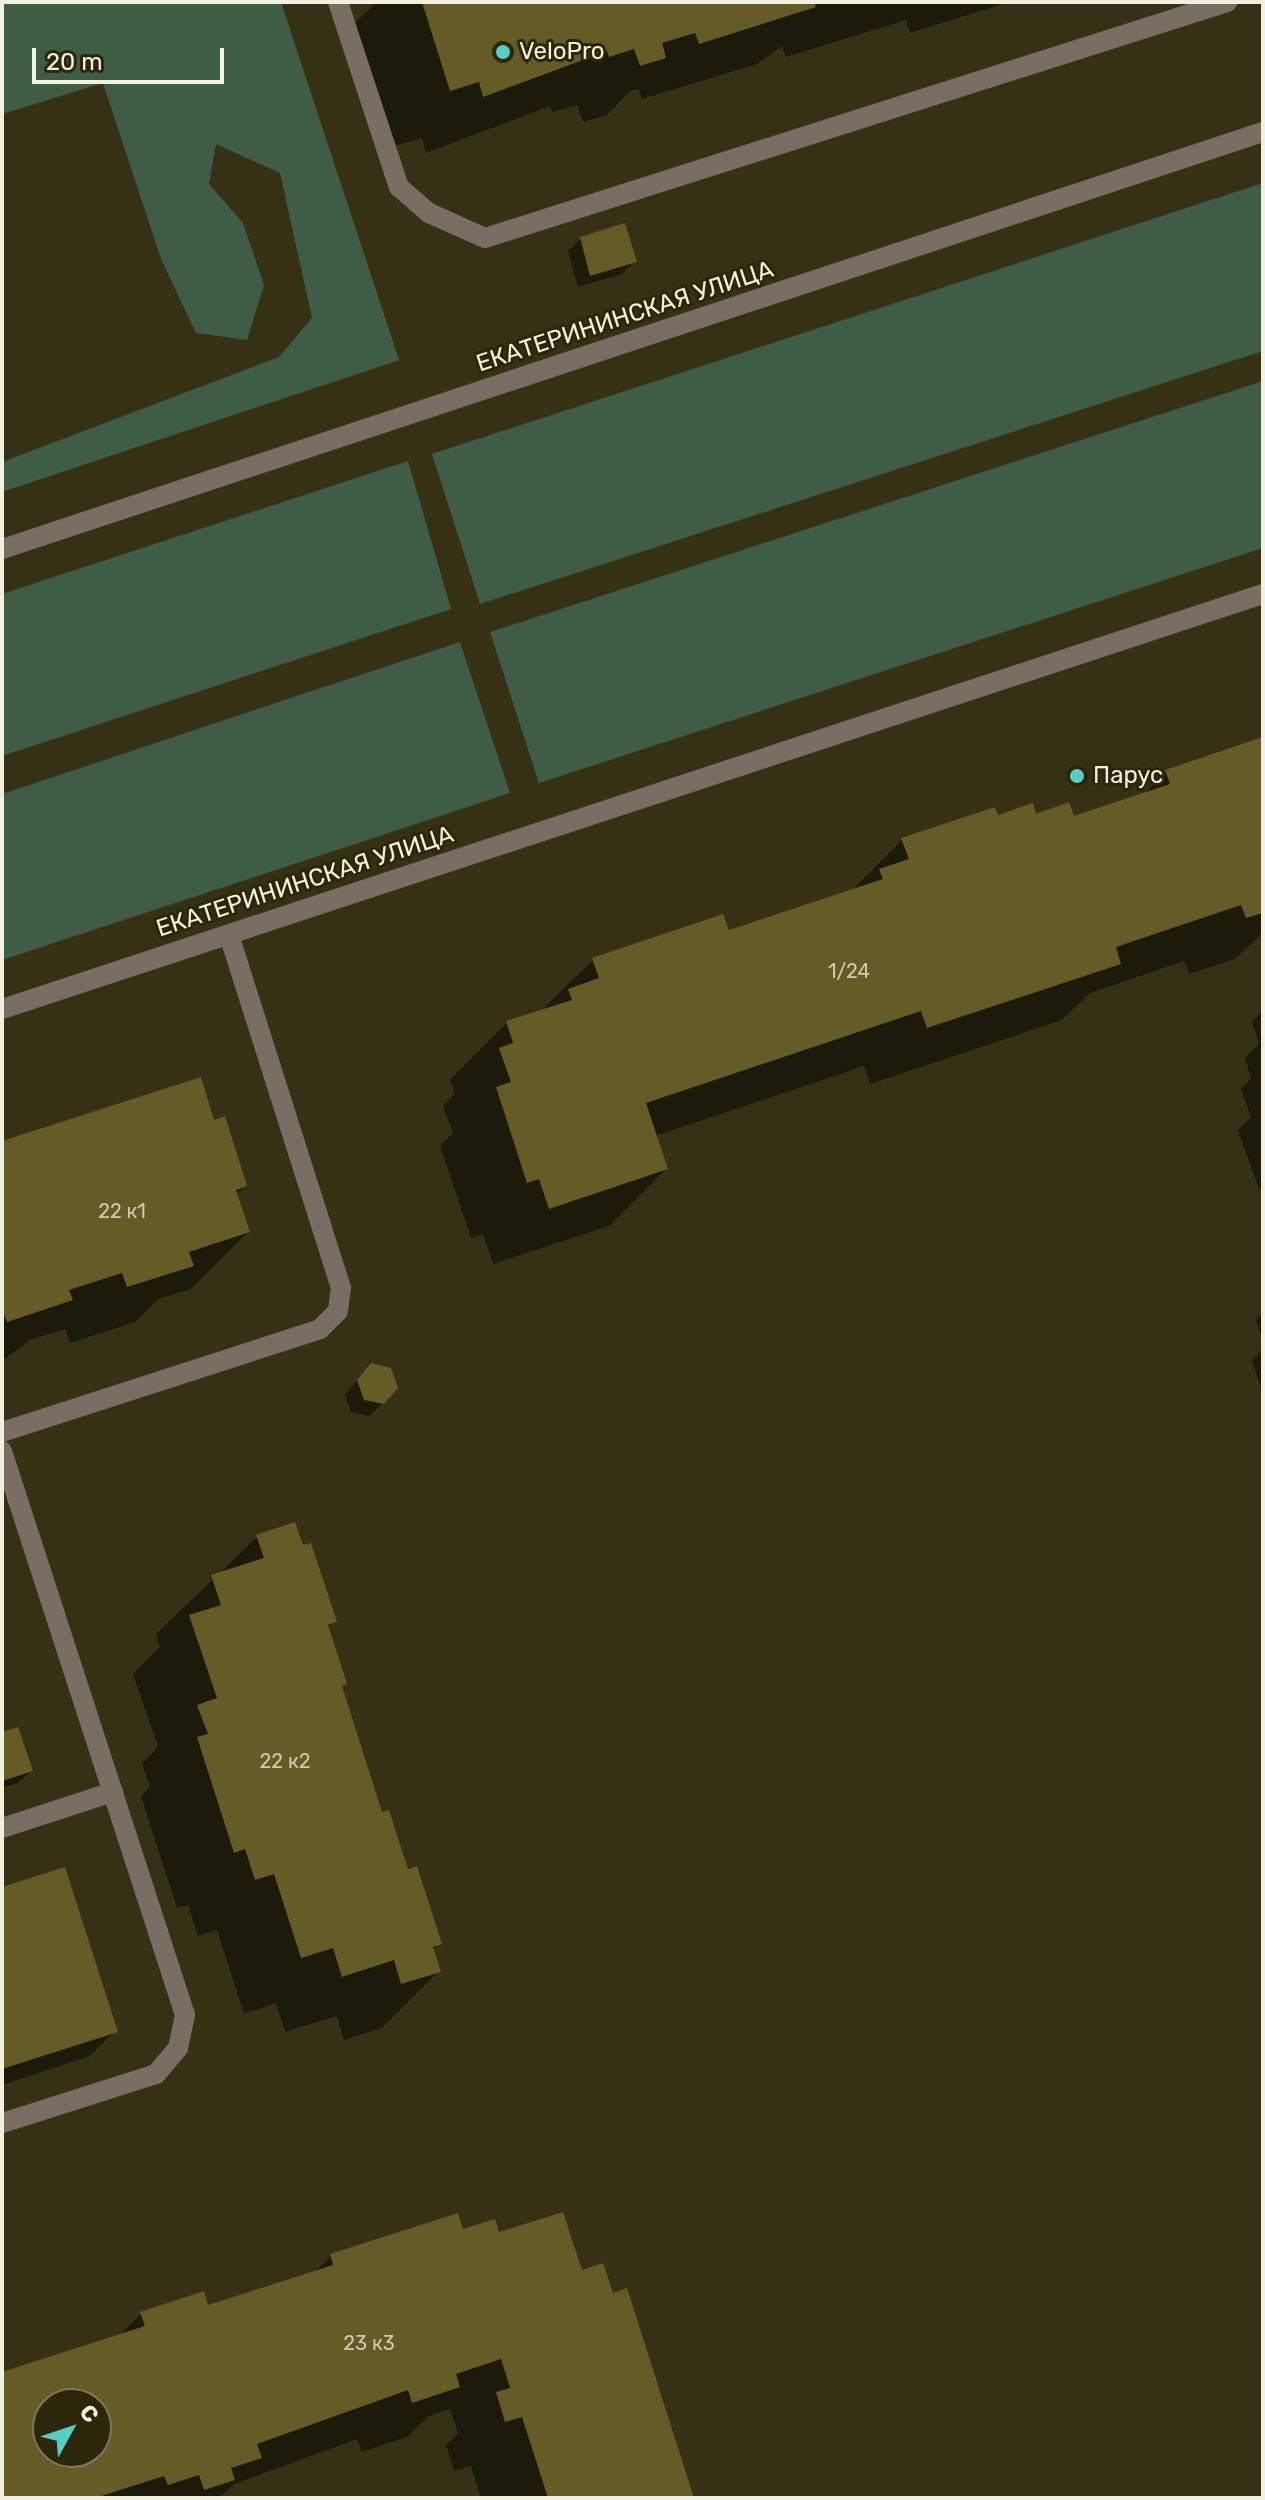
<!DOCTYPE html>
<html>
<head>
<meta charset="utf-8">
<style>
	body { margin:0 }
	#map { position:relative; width:1265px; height:2500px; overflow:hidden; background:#363115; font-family:Rubik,sans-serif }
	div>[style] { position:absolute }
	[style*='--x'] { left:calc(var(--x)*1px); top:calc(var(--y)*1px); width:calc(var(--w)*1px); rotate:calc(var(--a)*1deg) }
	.green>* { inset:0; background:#3f5d46 }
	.shadow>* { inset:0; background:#0007 }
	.building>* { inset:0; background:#655b27 }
	.minor>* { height:20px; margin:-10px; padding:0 10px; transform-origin:10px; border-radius:10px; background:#786e64 }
	.dots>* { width:22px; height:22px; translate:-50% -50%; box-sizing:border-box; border:4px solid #2c270a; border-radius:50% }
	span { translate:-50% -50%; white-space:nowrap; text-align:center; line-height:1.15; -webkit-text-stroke:6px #2c270a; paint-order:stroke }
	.number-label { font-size:20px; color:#cfcbb1 }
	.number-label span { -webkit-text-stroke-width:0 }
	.poi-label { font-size:24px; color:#f2f0df }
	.left { translate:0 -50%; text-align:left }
	.street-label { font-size:24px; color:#f2f0df }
	.frame { position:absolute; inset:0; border:4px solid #f2f0df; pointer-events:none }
	.north { position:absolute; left:32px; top:2388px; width:80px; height:80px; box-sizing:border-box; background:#2c270a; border:2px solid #7b775f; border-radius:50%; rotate:50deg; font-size:22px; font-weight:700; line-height:32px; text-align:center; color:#f2f0df }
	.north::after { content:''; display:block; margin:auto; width:28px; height:36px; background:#57cec1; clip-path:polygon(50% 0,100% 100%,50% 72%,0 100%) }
	.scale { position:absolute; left:32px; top:48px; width:192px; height:36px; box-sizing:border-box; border:4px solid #f2f0df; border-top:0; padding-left:10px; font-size:24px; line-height:28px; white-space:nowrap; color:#f2f0df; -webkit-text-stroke:6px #2c270a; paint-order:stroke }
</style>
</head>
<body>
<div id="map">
	<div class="green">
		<div style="clip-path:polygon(2px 2px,281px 2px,399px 360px,2px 492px,2px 462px,279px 357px,312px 318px,280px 173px,216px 144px,209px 184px,243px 223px,264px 285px,247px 340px,196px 333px,161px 259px,103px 83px,2px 114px)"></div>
		<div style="clip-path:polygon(1263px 183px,1263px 351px,480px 604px,432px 454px)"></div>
		<div style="clip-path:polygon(1263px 381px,1263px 548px,539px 783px,490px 632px)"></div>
		<div style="clip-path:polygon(408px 461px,451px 609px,2px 756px,2px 594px)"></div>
		<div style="clip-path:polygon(460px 642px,510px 793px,2px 960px,2px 794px)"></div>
	</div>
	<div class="shadow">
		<div style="clip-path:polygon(377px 2px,1009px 2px,910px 33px,906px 20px,786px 57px,782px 46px,757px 64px,642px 99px,639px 89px,630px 91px,607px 115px,583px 122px,577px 105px,552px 112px,550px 106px,426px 153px,422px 138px,393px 146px,354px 24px)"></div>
		<div style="clip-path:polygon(581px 239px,635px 261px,622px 274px,578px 287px,568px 251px)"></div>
		<div style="clip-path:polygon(1263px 739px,1263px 933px,1235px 959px,1189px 974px,1184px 961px,1090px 993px,1062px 1020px,870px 1084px,864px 1066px,655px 1136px,666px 1169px,609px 1226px,493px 1264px,483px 1234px,471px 1238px,440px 1146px,453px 1133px,443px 1106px,455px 1094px,450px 1080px,507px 1023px,540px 1012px,593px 960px,728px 932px,850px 892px,902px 840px,997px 818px,1073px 819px,1142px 796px,1166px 772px)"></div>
		<div style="clip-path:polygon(1263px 1010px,1263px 1188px,1259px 1189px,1238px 1130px,1251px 1117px,1241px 1089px,1251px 1079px,1245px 1058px,1259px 1044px,1252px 1022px)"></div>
		<div style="clip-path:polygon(213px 1122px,245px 1185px,236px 1195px,248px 1232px,191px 1289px,158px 1299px,135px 1322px,70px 1343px,65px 1329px,30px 1340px,2px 1361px,2px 1143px)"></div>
		<div style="clip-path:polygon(1263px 1313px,1263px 1343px,1256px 1320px)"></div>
		<div style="clip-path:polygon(1263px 1349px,1263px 1394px,1252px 1361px)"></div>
		<div style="clip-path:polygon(359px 1379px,383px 1403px,370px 1416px,351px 1412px,345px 1394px)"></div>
		<div style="clip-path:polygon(257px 1537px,335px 1621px,327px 1629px,345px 1684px,341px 1688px,381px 1814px,439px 1944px,432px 1951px,439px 1971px,382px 2028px,344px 2040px,337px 2016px,285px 2032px,276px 2003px,244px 2014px,217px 1930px,198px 1936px,188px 1905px,177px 1908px,141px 1796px,150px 1787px,142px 1764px,158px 1747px,133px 1674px,160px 1647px,156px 1634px)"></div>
		<div style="clip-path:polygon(2px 1734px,31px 1771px,18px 1783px,2px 1788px)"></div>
		<div style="clip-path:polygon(2px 1890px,115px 2031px,90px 2056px,2px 2085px)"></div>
		<div style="clip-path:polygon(evenodd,462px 2231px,498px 2235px,581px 2272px,692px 2498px,481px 2498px,471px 2466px,454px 2471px,446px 2445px,458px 2433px,450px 2409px,429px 2416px,407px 2437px,362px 2452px,357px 2439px,234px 2484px,219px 2498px,2px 2498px,2px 2374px,118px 2337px,141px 2314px,207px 2308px,313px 2274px,331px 2256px,462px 2231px,48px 2404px,96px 2404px,96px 2452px,48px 2452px,48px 2404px)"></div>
	</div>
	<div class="building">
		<div style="clip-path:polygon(422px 2px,814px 2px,816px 7px,699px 44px,695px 33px,662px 43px,666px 58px,640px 66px,634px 49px,609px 57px,607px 51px,483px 97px,479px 82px,450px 91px)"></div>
		<div style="clip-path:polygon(625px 223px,637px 262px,590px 276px,580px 237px)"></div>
		<div style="clip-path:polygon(1263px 737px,1263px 913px,1246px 918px,1241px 905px,1116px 947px,1121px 964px,927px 1028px,921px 1011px,646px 1103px,668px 1169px,549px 1209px,539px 1179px,527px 1183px,496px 1087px,511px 1082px,499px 1048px,513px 1043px,506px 1021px,572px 1000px,568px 989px,599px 978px,592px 958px,723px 914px,729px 930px,883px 879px,879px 869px,909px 859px,901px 838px,995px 807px,998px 815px,1033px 803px,1036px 814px,1069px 802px,1074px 816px,1170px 784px,1165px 770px)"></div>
		<div style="clip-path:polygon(201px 1077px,214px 1120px,225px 1116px,247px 1186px,236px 1190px,250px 1232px,189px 1252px,194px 1266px,127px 1287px,122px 1273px,69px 1290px,73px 1300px,7px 1322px,2px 1311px,2px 1141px)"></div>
		<div style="clip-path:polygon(371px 1363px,391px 1368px,398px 1388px,384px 1404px,364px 1400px,357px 1380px)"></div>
		<div style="clip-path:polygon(295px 1522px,303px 1545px,311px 1543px,337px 1622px,328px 1625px,347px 1684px,342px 1686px,382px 1812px,389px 1810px,408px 1869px,417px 1866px,442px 1944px,433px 1947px,441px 1972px,401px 1984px,394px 1960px,342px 1977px,333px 1948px,301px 1958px,274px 1874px,255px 1880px,245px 1849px,234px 1853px,197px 1737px,208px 1734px,197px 1705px,217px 1698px,189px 1615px,221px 1605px,211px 1575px,264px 1558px,256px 1535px)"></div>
		<div style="clip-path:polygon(18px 1727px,33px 1771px,2px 1781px,2px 1732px)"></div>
		<div style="clip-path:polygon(65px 1867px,118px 2032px,2px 2069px,2px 1887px)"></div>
		<div style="clip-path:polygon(evenodd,563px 2212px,582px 2270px,603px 2263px,613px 2293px,627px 2288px,694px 2498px,548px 2498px,522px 2417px,505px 2422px,496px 2392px,510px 2388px,501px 2359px,456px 2374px,460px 2387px,412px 2403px,408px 2390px,257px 2444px,262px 2458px,231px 2468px,235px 2480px,204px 2490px,199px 2475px,168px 2485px,164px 2476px,95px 2498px,2px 2498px,2px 2372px,145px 2326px,140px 2312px,204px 2291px,208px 2305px,333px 2265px,330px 2254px,458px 2213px,463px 2229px,495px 2219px,499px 2232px,563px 2212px,48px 2404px,96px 2404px,96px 2452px,48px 2452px,48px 2404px)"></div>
	</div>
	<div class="minor">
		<div style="--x:338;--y:2;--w:195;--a:71.8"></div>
		<div style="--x:399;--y:187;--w:40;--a:41"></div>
		<div style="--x:429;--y:213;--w:61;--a:24.1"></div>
		<div style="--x:485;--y:238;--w:779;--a:-17.64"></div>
		<div style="--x:2;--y:549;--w:1328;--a:-18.3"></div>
		<div style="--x:2;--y:1009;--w:1328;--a:-18.22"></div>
		<div style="--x:2;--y:1432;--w:334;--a:-17.9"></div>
		<div style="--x:320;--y:1329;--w:25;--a:-45"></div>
		<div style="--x:338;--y:1311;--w:23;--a:-83"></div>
		<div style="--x:341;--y:1288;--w:370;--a:-107.6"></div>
		<div style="--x:2;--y:1451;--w:593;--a:72.02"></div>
		<div style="--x:185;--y:2015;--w:34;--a:102"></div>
		<div style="--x:178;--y:2048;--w:34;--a:130"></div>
		<div style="--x:156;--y:2074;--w:162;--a:162.3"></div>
		<div style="--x:2;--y:1828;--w:117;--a:-18"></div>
	</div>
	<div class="dots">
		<div style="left:503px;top:52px;background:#57cec1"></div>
		<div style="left:1077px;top:776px;background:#57cec1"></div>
	</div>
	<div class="number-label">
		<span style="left:849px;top:971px">1/24</span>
		<span style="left:122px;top:1211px">22 к1</span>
		<span style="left:285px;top:1761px">22 к2</span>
		<span style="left:369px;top:2343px">23 к3</span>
	</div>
	<div class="poi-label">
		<span class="left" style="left:519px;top:52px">VeloPro</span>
		<span class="left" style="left:1093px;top:776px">Парус</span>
	</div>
	<div class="street-label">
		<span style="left:625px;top:317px;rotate:-18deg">ЕКАТЕРИНИНСКАЯ УЛИЦА</span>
		<span style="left:305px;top:882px;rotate:-18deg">ЕКАТЕРИНИНСКАЯ УЛИЦА</span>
	</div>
	<div class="frame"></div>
	<div class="north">С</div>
	<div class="scale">20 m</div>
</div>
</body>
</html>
